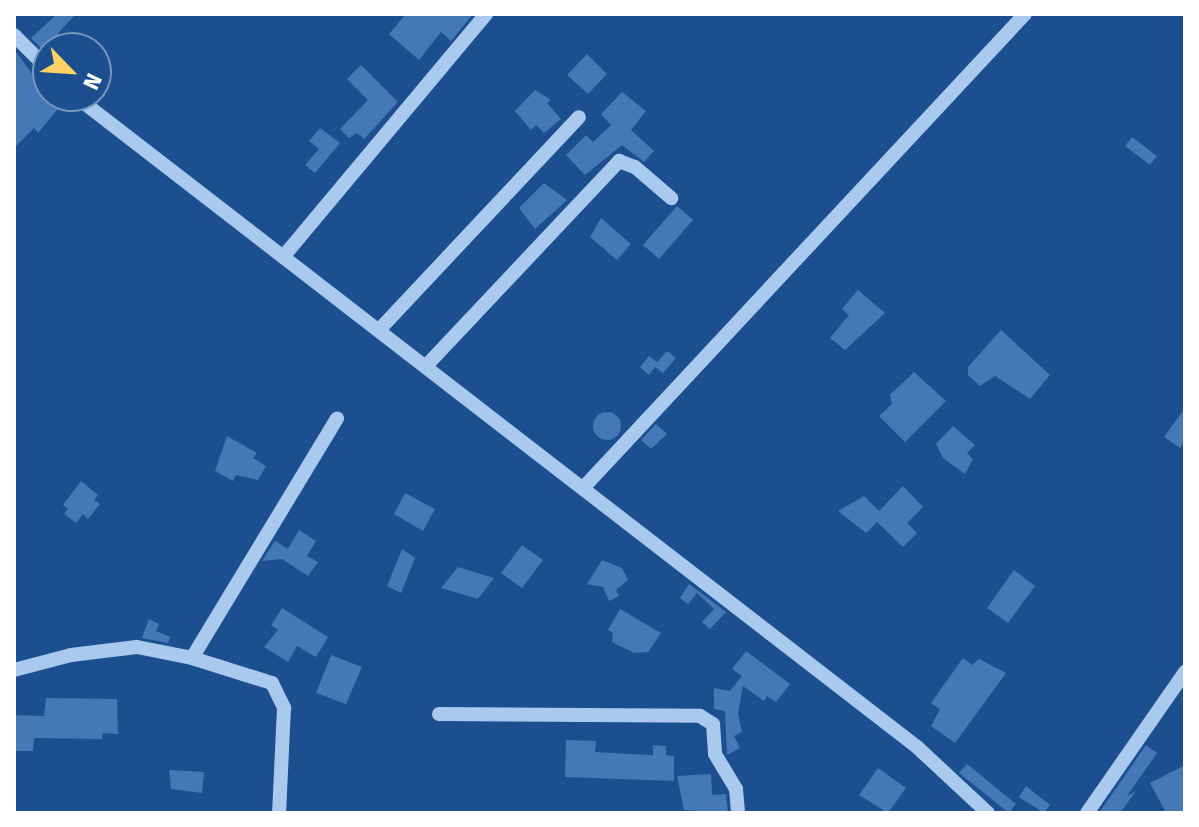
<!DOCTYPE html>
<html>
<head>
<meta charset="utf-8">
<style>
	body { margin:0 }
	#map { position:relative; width:1199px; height:827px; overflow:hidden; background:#1b4f8f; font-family:"Fira Sans",sans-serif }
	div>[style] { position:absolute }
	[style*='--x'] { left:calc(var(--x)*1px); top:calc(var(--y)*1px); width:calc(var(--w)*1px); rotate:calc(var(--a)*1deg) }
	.building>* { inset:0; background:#4478b7 }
	.round { border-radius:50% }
	.minor>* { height:14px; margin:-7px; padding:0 7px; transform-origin:7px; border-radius:7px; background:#a9c9ee }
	span { translate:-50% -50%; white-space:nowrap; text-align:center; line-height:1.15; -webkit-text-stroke:6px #1b4f8f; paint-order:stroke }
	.frame { position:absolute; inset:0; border:16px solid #fff; pointer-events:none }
	.north { position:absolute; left:32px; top:32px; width:80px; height:80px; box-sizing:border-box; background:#1b4f8f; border:2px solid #7695bc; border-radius:50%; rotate:115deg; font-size:22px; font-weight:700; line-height:32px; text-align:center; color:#fff }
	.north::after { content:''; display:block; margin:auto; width:28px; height:36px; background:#ffd166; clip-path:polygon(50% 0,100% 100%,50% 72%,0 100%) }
</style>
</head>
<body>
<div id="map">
	<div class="building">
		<div style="clip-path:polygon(57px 14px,76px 14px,58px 33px,72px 48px,41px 48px,31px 38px)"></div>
		<div style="clip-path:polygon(406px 14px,473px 14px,451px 41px,441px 32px,419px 60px,389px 34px)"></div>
		<div style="clip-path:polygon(14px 49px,48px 96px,66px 99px,38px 133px,34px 128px,14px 148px)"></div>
		<div style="clip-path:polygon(587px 54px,607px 74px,588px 94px,567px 75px)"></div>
		<div style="clip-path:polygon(361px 65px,398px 102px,364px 139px,357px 133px,349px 138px,340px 129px,368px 100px,347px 79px)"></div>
		<div style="clip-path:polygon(535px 90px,551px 100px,547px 103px,561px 119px,544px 133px,536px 125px,531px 130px,515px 111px)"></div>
		<div style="clip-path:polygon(622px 92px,646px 111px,631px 130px,654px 151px,644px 162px,622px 145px,585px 175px,566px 155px,586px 135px,593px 142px,611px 125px,601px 114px)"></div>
		<div style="clip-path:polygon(320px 128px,340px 143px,315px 173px,305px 165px,319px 149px,309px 141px)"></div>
		<div style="clip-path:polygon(1132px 137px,1157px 156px,1150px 165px,1125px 146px)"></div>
		<div style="clip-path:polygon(544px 183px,567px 200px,535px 229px,519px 208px)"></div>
		<div style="clip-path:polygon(677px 206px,693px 220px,659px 259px,643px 245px)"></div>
		<div style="clip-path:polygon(601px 218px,631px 244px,617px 260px,590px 237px)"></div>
		<div style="clip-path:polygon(858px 290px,885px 313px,845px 350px,830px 338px,849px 315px,842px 309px)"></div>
		<div style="clip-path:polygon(1001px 330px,1050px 375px,1030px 399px,995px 376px,980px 386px,968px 375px,968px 367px)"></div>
		<div style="clip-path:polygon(667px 351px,676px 358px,663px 373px,655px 367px,649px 375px,640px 367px,649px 356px,657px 362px)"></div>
		<div style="clip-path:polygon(914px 372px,946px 401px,905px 442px,879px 416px,892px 404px,890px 395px)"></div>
		<div style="clip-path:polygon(1185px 408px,1185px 441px,1180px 448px,1164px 437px)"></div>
		<div class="round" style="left:593px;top:412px;width:28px;height:28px"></div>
		<div style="clip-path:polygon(656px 424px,667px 434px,651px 449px,641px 440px)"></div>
		<div style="clip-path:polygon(953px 426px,975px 445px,967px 453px,973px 459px,965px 474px,943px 458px,936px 444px)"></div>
		<div style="clip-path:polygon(227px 436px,257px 453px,253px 458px,266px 466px,258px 480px,236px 475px,233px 481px,215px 471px)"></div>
		<div style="clip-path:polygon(81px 481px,98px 495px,94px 500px,100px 504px,88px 519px,83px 514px,76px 523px,64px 514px,68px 509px,63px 505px)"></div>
		<div style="clip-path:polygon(903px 486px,923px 507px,907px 523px,917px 533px,903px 547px,877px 522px,866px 533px,838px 511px,864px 496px,879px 511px)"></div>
		<div style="clip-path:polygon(405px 493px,435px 509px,423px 531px,394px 514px)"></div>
		<div style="clip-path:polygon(299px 530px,316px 541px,307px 556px,318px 562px,308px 576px,282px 559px,262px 561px,275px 541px,288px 549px)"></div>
		<div style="clip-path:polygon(522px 545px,543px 560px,522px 588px,501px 573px)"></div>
		<div style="clip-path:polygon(402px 549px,415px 558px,401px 593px,387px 586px)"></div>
		<div style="clip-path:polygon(602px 560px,622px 568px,628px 580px,616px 590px,619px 596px,609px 601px,603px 587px,587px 584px)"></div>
		<div style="clip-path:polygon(458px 567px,494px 578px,478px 599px,441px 588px)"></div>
		<div style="clip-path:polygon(1014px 570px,1035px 586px,1008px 623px,987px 608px)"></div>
		<div style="clip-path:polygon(680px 577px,726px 612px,710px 629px,702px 622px,714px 609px,697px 593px,688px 604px,680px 598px,689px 584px)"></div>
		<div style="clip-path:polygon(282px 608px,328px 637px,316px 657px,297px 646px,288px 662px,264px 647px,278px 630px,271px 625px)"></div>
		<div style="clip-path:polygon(620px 609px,661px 633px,648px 652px,634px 653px,612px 642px,613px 633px,608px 630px)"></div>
		<div style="clip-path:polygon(149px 619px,159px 624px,156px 631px,170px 637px,168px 643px,142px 638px)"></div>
		<div style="clip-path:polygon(746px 651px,790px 684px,776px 702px,767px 696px,764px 701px,743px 686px,738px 714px,742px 732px,734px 736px,740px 748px,727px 755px,725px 711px,714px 709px,714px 688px,730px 691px,742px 676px,732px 669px)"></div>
		<div style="clip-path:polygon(331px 655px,362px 667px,346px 704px,316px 693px)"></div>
		<div style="clip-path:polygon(963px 658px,972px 665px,979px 659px,1006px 673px,955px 743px,931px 726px,940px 709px,931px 703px)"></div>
		<div style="clip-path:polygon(46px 698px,117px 699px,118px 734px,103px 733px,102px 739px,34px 738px,33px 751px,14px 751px,14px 715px,44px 716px)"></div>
		<div style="clip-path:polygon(566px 740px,596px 741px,595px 752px,630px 754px,653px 755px,653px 745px,666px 746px,666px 755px,674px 756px,674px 781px,565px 777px)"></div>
		<div style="clip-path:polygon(1146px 745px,1157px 753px,1127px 796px,1136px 791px,1120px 813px,1099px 813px)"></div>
		<div style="clip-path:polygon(967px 764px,1016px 804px,1009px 813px,959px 773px)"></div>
		<div style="clip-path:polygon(1185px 765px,1185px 813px,1166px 813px,1150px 783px)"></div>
		<div style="clip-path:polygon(878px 768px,906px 788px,888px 813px,859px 795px)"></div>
		<div style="clip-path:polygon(169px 770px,204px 772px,202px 793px,171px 789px)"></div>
		<div style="clip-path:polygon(711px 774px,712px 795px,726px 794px,728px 813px,684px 810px,677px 776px)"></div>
		<div style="clip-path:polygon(1026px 786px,1050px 805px,1044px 813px,1019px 797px)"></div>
	</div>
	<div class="minor">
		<div style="--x:14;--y:35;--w:48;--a:45"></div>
		<div style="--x:75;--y:96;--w:1064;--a:37.71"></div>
		<div style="--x:917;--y:747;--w:97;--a:42.9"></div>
		<div style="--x:283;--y:257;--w:317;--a:-50.1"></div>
		<div style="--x:379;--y:330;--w:292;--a:-46.8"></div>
		<div style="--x:426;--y:366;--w:282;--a:-46.7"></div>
		<div style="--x:619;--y:161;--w:17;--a:21"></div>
		<div style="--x:635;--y:167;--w:48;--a:40.7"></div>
		<div style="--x:584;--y:487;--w:647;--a:-47.01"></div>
		<div style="--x:192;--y:658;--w:280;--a:-58.8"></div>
		<div style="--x:14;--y:670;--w:59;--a:-14.7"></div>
		<div style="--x:71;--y:655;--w:66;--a:-6.9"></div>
		<div style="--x:137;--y:647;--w:56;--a:11.3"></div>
		<div style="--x:192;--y:658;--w:84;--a:17.4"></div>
		<div style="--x:272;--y:683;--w:28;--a:64"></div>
		<div style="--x:284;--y:708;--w:105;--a:92.7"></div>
		<div style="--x:439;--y:714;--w:261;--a:0.4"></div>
		<div style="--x:700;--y:716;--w:15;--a:32"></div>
		<div style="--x:713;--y:724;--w:30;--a:86"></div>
		<div style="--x:715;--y:754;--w:41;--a:59"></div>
		<div style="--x:736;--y:789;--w:24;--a:85"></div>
		<div style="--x:1087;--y:813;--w:172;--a:-55.2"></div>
	</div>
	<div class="frame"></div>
	<div class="north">N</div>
</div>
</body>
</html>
